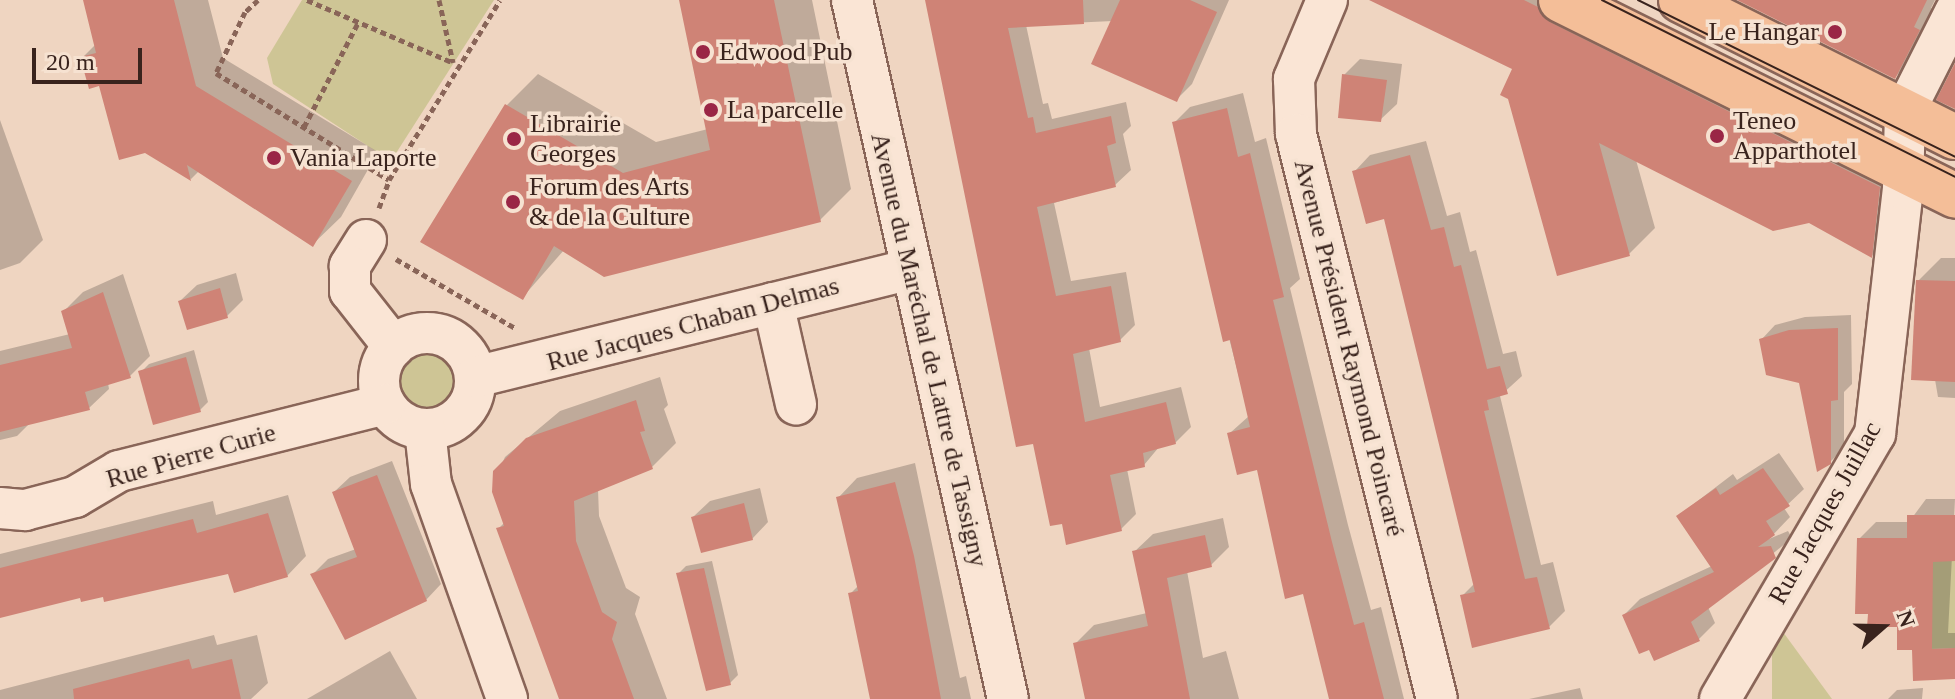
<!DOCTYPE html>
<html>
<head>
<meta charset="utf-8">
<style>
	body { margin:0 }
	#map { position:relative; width:1955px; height:699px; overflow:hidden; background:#efd5c1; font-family:Georgia,serif }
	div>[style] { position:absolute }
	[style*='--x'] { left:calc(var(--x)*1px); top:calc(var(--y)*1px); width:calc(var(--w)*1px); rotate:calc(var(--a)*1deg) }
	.green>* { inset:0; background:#cec595 }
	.round { border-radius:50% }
	.shadow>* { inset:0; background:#0003 }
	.building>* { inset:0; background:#cf8376 }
	.path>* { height:5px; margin-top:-2.5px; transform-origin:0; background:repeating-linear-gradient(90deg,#896558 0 6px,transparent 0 10px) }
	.roads { filter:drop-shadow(2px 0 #896558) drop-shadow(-2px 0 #896558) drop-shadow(0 2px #896558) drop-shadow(0 -2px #896558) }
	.minor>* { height:40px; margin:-20px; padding:0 20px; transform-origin:20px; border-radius:20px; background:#fae5d5 }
	.minor>.ring { margin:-20px; padding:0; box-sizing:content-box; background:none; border:40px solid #fae5d5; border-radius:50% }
	.major>* { height:44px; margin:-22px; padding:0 22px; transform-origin:22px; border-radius:22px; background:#f4be98 }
	.tram>* { height:2px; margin:-1px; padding:0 1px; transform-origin:1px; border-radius:1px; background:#39231d }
	.dots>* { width:22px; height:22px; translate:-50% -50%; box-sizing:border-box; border:4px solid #f6e2d1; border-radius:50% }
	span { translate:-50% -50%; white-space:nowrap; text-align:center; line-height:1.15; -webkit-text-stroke:7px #f6e2d1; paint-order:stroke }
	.poi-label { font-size:26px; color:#39231d }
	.right { translate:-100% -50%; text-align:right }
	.left { translate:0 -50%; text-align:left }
	.street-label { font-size:26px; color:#39231d }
	.north { position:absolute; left:1843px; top:587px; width:80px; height:80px; -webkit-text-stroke:6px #f6e2d1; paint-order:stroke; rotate:70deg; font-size:22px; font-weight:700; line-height:32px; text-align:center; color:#39231d }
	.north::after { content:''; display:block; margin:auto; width:28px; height:36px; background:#39231d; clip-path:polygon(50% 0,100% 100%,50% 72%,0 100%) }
	.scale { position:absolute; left:32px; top:48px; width:110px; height:36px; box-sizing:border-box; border:4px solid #39231d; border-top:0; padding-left:10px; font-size:24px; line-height:28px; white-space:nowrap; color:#39231d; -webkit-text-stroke:6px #f6e2d1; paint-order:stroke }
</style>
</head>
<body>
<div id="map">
	<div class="green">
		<div style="clip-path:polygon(302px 0,494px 0,391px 161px,273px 84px,267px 58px)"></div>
		<div class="round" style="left:395px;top:349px;width:62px;height:62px"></div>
		<div style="clip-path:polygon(1955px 537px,1955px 648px,1929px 649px,1907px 538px)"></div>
		<div style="clip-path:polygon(1783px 632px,1832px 699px,1772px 699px,1772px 649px)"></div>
	</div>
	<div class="shadow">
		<div style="clip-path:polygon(85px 0,208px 0,223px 58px,378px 152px,341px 217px,313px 244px,200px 170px,191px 179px,145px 151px,83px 57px,96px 44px)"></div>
		<div style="clip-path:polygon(681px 0,812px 0,851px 189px,820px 220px,564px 250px,522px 298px,507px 105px,538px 74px,656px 142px,708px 129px)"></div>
		<div style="clip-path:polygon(927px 0,1229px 0,1192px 84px,1176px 100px,1113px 21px,1026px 25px,1043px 104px,1048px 103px,1052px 119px,1126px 102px,1131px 126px,1123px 134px,1131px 170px,1115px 185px,1054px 203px,1071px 281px,1126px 272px,1135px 325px,1120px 340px,1089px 348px,1100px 407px,1181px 387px,1191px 427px,1175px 443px,1159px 447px,1144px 465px,1127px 469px,1136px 514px,1121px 529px,1063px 521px,1035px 441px)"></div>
		<div style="clip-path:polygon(1399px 0,1582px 0,1905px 161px,1897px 230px,1872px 256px,1809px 221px,1636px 160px,1655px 228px,1629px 254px,1515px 68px)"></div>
		<div style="clip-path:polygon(1741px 0,1935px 0,1931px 8px,1937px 11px,1913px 59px,1895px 77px)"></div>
		<div style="clip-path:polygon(1360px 59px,1402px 64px,1397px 104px,1380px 120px,1344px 75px)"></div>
		<div style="clip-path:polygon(1243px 93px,1255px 142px,1266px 138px,1300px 279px,1290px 288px,1348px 525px,1371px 610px,1381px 607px,1404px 699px,1331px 699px,1305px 592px,1259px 468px,1230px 433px,1249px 416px,1174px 123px,1190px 107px)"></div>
		<div style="clip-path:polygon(0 120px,43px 240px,20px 263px,0 270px)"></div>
		<div style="clip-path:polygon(1426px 141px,1447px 216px,1460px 212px,1470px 252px,1476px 250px,1503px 354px,1516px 351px,1522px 376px,1500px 396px,1541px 565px,1553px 562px,1565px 611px,1549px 627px,1462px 596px,1475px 583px,1386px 217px,1355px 171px,1370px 155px)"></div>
		<div style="clip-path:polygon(1941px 258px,1955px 258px,1955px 398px,1938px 397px,1918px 281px)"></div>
		<div style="clip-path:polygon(236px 273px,243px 300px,227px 316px,180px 301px,197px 285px)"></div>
		<div style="clip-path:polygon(123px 274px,150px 356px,130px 376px,108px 383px,109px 389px,89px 408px,30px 423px,17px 436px,0 440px,0 351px,70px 334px,63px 312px,83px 292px)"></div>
		<div style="clip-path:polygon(1851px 315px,1852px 384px,1844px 392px,1844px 448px,1829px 463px,1801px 382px,1761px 340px,1775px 325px,1805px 317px)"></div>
		<div style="clip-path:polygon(194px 350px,208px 402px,200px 410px,141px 372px,149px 364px)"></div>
		<div style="clip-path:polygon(660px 377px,668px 405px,664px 409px,676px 443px,652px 467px,598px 489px,599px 516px,626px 588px,640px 597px,635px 614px,667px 699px,561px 699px,498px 529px,505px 522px,493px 483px,505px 457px,560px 411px)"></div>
		<div style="clip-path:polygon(1779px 453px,1804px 489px,1784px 508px,1790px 517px,1769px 539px,1788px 531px,1792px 538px,1708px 607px,1715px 623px,1699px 639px,1650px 648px,1624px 615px,1640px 599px,1712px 566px,1678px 516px,1733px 474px,1737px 480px)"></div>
		<div style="clip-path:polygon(392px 461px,441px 584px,426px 600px,313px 574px,328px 559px,356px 549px,334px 492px,350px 477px)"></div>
		<div style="clip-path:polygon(915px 463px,960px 678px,966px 676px,971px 699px,873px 699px,850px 594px,859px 585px,838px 498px,857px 478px)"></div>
		<div style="clip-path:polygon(760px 488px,768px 522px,752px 539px,693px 517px,710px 501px)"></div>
		<div style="clip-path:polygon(288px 495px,306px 556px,287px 576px,229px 571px,81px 595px,0 616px,0 554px,213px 501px,216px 515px)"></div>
		<div style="clip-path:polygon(1926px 499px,1955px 499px,1948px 633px,1955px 633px,1955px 677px,1914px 648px,1899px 625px,1870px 612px,1859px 539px,1876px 522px,1909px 522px)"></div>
		<div style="clip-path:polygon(1223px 518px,1229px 547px,1211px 565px,1187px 571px,1203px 658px,1226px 651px,1239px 699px,1087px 699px,1075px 644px,1094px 625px,1147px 613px,1134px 552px,1153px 534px)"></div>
		<div style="clip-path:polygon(712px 561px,738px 675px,730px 683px,678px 574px,686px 566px)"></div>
		<div style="clip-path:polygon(214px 635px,217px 645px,257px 635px,268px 683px,251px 699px,0 699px,0 690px)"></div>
		<div style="clip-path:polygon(390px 651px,417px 699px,307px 699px)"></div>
		<div style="clip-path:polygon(1580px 688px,1583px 699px,1529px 699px)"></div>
		<div style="clip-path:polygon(1923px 688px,1922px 699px,1888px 699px,1897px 690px)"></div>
	</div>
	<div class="building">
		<div style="clip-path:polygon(83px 0,174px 0,196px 86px,352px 181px,313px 247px,187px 165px,191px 181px,145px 153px,119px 160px,99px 86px,89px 89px,80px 57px,96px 53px)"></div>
		<div style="clip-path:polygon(679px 0,774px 0,821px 222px,604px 277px,554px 246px,523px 300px,420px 242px,505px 104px,623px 173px,710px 150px)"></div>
		<div style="clip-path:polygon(925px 0,1083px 0,1084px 24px,1008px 28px,1028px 118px,1033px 117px,1036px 133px,1111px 116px,1116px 143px,1107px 146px,1116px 187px,1037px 207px,1056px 296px,1111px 286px,1121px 342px,1073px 354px,1085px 422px,1166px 402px,1176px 444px,1143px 453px,1145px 467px,1110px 475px,1122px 531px,1066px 545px,1062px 524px,1050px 526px,1033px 444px,1016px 447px)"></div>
		<div style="clip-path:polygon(1120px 0,1190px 0,1217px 12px,1177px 102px,1091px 64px)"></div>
		<div style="clip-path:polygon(1369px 0,1524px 0,1538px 7px,1550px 22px,1880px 187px,1872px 258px,1809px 223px,1773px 231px,1599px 143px,1630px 256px,1557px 276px,1508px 99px,1500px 95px,1512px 69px)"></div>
		<div style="clip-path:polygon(1737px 0,1927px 0,1914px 27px,1920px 30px,1895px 79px)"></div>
		<div style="clip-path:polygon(1955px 63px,1955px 109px,1936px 100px)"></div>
		<div style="clip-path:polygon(1342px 74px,1387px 80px,1381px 122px,1338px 118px)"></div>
		<div style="clip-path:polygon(1227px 108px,1238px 157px,1250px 153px,1284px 297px,1273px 300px,1332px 542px,1354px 625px,1364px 622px,1384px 699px,1329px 699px,1303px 594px,1285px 599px,1257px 470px,1237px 475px,1227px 433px,1250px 427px,1230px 340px,1223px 342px,1172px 122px)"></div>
		<div style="clip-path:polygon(1410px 155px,1431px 230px,1444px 227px,1454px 267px,1461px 265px,1487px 369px,1500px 366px,1508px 394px,1487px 400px,1489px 410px,1484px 411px,1525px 579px,1537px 577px,1550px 629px,1472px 648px,1460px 595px,1475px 592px,1384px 219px,1366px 224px,1352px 171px)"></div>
		<div style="clip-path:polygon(1916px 280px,1955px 281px,1955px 382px,1911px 380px)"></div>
		<div style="clip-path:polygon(220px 288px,228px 318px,187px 330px,178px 301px)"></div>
		<div style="clip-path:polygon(103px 292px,131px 378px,85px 392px,90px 410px,0 432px,0 365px,72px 348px,61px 311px)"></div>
		<div style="clip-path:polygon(1838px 328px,1838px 400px,1831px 401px,1831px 464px,1817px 472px,1799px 383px,1766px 375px,1759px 339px,1789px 330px)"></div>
		<div style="clip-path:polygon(186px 357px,201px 412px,153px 425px,138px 371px)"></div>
		<div style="clip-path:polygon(636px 400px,645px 431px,640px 432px,653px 469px,574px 501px,576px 541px,602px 612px,617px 622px,612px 639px,634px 699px,559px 699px,496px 528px,504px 526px,492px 492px,493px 471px,526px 438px)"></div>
		<div style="clip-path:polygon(1763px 468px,1790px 506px,1766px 521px,1775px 535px,1758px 547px,1771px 546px,1776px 558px,1691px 622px,1700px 641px,1654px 661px,1649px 650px,1639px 654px,1622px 615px,1714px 572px,1676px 516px,1716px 488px,1720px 495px)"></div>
		<div style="clip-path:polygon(377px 475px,427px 601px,345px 640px,310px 574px,357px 557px,332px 492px)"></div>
		<div style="clip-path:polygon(895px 482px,914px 556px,941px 699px,870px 699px,848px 593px,858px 591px,836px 497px)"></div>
		<div style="clip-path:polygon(744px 503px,753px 540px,701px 553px,691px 517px)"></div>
		<div style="clip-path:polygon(268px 513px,288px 577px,234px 593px,228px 574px,104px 602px,103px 597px,81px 602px,80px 598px,0 618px,0 568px,193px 519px,197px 533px)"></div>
		<div style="clip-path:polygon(1907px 515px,1955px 515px,1955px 561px,1933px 562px,1932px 649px,1955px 648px,1955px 679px,1913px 681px,1912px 650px,1897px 650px,1897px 627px,1867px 627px,1868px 614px,1855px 614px,1857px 538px,1907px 538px)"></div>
		<div style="clip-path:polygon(1205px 535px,1212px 567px,1167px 578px,1190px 699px,1085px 699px,1073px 643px,1148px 626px,1132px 551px)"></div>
		<div style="clip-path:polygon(704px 568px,731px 685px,706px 691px,676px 573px)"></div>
		<div style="clip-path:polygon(189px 659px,192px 669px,232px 659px,241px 699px,74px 699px,73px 689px)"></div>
	</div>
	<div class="path">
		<div style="--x:258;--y:0;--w:18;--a:137"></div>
		<div style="--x:245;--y:12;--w:68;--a:115.4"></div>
		<div style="--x:216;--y:73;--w:203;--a:31.7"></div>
		<div style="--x:307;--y:0;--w:158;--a:23.2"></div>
		<div style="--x:439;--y:0;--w:64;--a:77.3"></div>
		<div style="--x:304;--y:127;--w:119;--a:-62.6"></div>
		<div style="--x:379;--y:208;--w:30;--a:-70"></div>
		<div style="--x:389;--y:180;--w:211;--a:-58.3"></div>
		<div style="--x:396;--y:259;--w:138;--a:30.1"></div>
	</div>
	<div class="roads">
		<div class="minor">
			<div style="--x:852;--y:0;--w:716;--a:77.42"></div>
			<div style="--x:1327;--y:0;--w:86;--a:112.7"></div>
			<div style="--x:1294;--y:79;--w:55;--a:87.9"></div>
			<div style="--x:1296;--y:134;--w:582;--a:75.99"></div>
			<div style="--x:366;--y:240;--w:31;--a:122"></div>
			<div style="--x:350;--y:266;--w:25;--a:90"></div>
			<div style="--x:350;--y:291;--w:71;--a:51.8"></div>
			<div style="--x:773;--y:303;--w:104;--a:77.2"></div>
			<div class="ring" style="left:379px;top:333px;width:56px;height:56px"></div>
			<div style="--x:475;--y:377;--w:448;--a:-13.9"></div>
			<div style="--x:425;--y:430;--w:54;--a:83.7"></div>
			<div style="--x:431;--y:484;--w:228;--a:70.5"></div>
			<div style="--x:0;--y:508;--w:25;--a:5"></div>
			<div style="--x:25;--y:510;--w:52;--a:-14.6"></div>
			<div style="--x:75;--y:497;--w:51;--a:-30.6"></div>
			<div style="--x:119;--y:471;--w:274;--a:-14.1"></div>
			<div style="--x:1720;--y:699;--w:307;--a:-59.7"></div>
			<div style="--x:1875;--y:434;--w:247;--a:-83.5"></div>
			<div style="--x:1903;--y:189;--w:78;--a:-88.5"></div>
			<div style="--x:1905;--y:111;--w:111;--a:-63.2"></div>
		</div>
		<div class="major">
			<div style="--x:1561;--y:0;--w:440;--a:26.4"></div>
			<div style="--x:1681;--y:0;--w:306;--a:26.6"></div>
		</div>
	</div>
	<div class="tram">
		<div style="--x:1602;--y:0;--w:395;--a:26.6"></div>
		<div style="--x:1638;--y:0;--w:354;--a:26.3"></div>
	</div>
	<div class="dots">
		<div style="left:1835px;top:32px;background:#9a2646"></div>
		<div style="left:703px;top:52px;background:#9a2646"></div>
		<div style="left:711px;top:110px;background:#9a2646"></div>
		<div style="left:1717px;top:136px;background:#9a2646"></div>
		<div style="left:514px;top:139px;background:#9a2646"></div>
		<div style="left:274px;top:158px;background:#9a2646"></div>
		<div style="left:513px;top:202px;background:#9a2646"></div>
	</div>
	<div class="poi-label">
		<span class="right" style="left:1819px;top:32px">Le Hangar</span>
		<span class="left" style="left:719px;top:52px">Edwood Pub</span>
		<span class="left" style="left:727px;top:110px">La parcelle</span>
		<span class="left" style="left:1733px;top:136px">Teneo<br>Apparthotel</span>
		<span class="left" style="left:530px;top:139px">Librairie<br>Georges</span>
		<span class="left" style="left:290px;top:158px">Vania Laporte</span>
		<span class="left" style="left:529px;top:202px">Forum des Arts<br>&amp; de la Culture</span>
	</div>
	<div class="street-label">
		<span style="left:693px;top:324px;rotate:-15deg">Rue Jacques Chaban Delmas</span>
		<span style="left:1349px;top:348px;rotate:76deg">Avenue Président Raymond Poincaré</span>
		<span style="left:929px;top:350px;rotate:77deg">Avenue du Maréchal de Lattre de Tassigny</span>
		<span style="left:191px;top:456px;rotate:-16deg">Rue Pierre Curie</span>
		<span style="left:1825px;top:513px;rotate:-61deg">Rue Jacques Juillac</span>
	</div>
	<div class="north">N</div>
	<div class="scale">20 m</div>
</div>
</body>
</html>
